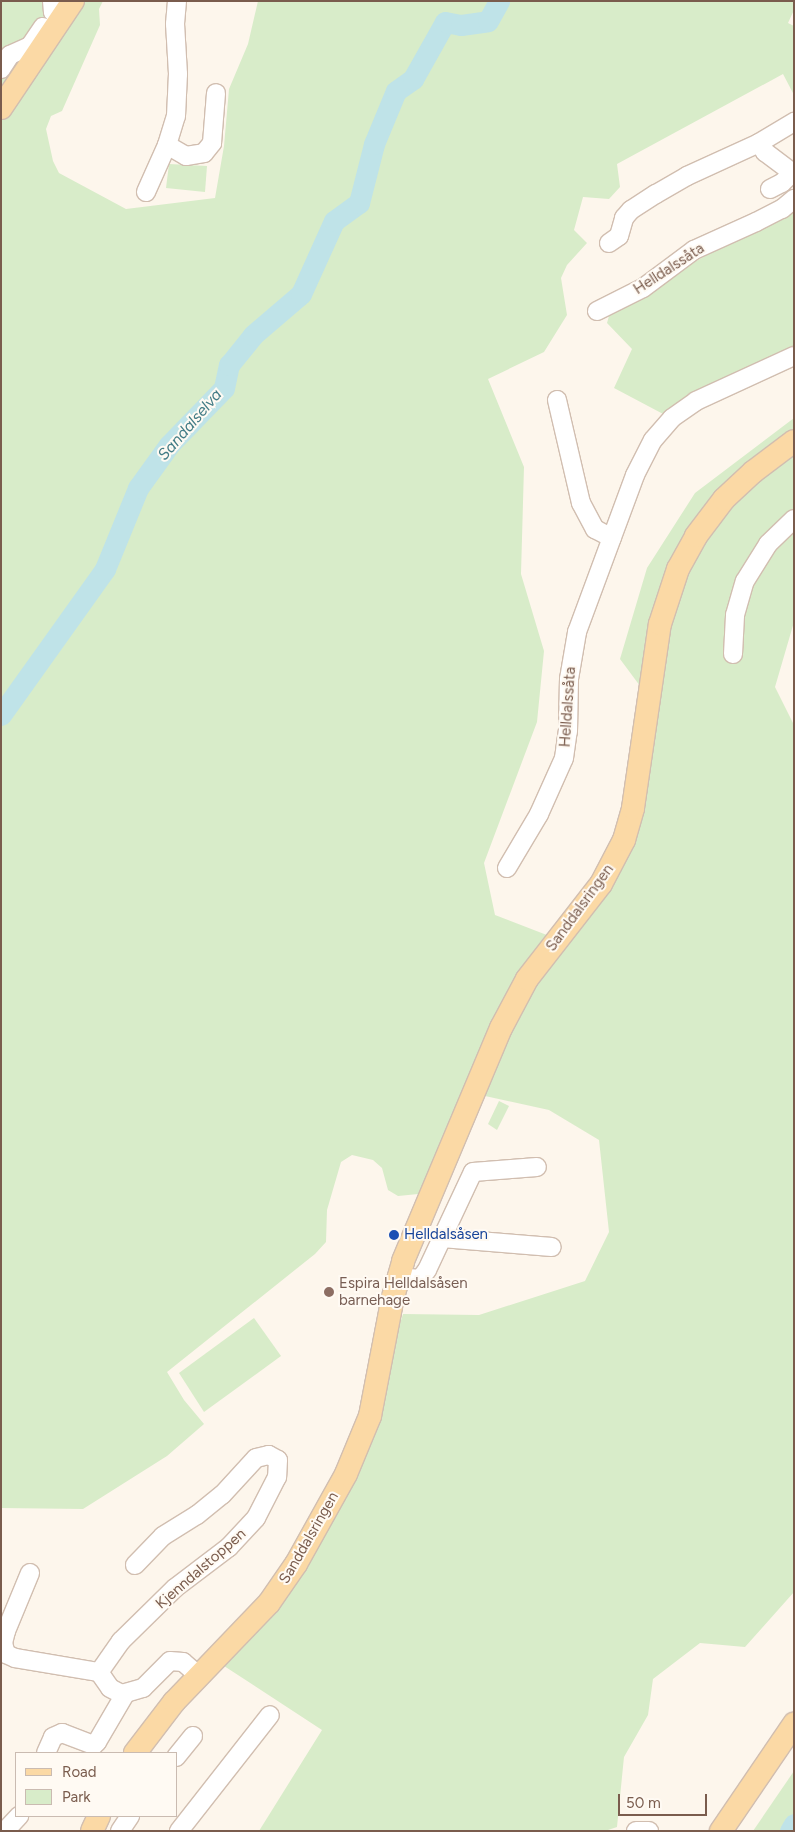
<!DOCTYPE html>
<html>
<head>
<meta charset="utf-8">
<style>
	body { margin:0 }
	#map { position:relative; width:795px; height:1832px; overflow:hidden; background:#fdf6ec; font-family:Figtree,sans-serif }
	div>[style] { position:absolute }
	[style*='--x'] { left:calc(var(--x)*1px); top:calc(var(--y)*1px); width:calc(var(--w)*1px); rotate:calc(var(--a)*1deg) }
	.green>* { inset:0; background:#d8ecc9 }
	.river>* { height:21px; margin:-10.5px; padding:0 10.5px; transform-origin:10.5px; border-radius:10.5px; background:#bfe3e8 }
	.roads { filter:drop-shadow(1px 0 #d1beb0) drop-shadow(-1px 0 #d1beb0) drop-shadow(0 1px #d1beb0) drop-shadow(0 -1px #d1beb0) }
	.minor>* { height:18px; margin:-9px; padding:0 9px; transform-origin:9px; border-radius:9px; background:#fff }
	.major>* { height:22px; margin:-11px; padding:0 11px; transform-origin:11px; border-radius:11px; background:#fbd9a5 }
	.dots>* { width:14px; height:14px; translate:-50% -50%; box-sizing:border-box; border:2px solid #fffaf3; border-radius:50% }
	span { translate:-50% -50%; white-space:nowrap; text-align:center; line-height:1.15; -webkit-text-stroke:4px #fffaf3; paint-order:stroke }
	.street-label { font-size:15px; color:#7a5c4d }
	.transit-label { font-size:15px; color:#164399 }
	.left { translate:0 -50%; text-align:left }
	.education-label { font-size:15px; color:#785e54 }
	.water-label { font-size:16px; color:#437c86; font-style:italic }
	.frame { position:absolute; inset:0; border:2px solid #7a5c4d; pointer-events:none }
	.legend { position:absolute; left:15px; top:1752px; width:162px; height:65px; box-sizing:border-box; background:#fffaf3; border:1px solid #cabbb1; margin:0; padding:6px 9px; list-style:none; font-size:15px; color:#7a5c4d }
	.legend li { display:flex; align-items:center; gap:10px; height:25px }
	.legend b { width:25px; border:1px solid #cabbb1 }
	.scale { position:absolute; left:618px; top:1794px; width:89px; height:22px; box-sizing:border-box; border:2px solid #7a5c4d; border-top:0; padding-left:6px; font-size:15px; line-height:18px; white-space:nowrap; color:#7a5c4d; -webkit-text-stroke:4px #fffaf3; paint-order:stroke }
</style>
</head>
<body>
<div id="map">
	<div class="green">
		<div style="clip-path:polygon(1px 1px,103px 1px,99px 9px,100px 25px,62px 111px,51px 116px,46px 129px,53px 161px,59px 173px,126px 209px,215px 198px,224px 146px,229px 89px,248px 44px,258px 1px,794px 1px,794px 10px,788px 23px,794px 26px,794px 95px,783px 74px,617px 164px,620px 187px,609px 199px,583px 197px,574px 230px,587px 243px,567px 265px,561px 278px,567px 315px,544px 352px,488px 379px,524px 467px,521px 574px,544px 651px,537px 722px,484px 863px,495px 915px,552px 937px,629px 840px,643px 690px,620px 659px,647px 568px,695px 493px,794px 418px,794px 622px,775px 687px,794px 725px,794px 1592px,745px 1647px,700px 1643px,653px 1679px,648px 1715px,624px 1757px,617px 1827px,605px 1831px,259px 1831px,322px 1730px,221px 1664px,288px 1584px,389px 1357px,403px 1314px,479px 1315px,585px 1281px,609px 1232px,599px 1140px,549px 1110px,467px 1092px,418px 1194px,398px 1196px,388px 1190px,382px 1168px,373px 1160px,352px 1155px,341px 1162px,327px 1210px,326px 1242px,315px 1254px,167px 1372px,184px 1400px,204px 1424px,167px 1456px,83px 1509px,1px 1508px)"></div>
		<div style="clip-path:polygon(169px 164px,207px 166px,205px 192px,166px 188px)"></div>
		<div style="clip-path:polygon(794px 206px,794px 359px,665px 415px,614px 388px,632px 349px,607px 323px,609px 316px,691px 264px)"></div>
		<div style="clip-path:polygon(499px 1101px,509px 1106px,497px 1130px,488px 1124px)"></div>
		<div style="clip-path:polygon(254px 1318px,281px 1356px,204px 1412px,179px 1373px)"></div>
		<div style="clip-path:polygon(794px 1771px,794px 1831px,753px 1831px)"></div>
	</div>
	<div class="river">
		<div style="--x:1;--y:715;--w:179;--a:-54.5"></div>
		<div style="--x:105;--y:569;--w:87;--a:-67.8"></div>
		<div style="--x:138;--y:488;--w:53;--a:-54.2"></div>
		<div style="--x:169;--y:445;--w:79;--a:-46"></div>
		<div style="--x:224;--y:388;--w:24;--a:-78"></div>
		<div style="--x:229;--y:365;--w:38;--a:-51"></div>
		<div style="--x:253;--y:335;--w:63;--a:-40.5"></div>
		<div style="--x:301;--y:294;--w:80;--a:-65.7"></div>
		<div style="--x:334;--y:221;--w:31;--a:-36"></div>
		<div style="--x:359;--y:203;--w:61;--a:-75.7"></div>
		<div style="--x:374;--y:144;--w:57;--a:-67.5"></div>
		<div style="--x:396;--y:91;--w:21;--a:-35"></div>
		<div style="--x:413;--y:79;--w:65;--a:-60.7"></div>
		<div style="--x:445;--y:22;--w:16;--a:11"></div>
		<div style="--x:461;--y:25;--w:27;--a:-8"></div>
		<div style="--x:488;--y:21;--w:23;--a:-61"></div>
		<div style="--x:790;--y:1831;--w:8;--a:-60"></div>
	</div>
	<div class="roads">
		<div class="minor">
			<div style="--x:52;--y:1;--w:11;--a:85"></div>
			<div style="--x:53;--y:12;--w:11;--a:34"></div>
			<div style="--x:1;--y:69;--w:17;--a:-57"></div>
			<div style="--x:10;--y:55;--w:22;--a:-24"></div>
			<div style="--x:30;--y:46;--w:23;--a:-56"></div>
			<div style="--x:759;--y:143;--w:41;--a:-31"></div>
			<div style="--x:167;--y:145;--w:22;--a:30"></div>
			<div style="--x:186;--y:156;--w:18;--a:-9"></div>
			<div style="--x:204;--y:153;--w:13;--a:-51"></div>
			<div style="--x:212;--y:143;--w:50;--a:-85.4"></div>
			<div style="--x:770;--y:189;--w:13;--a:-27"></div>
			<div style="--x:782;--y:183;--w:14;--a:-45"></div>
			<div style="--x:146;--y:192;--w:51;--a:-65.9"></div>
			<div style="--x:167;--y:145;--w:30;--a:-73"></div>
			<div style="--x:176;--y:116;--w:42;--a:-87.3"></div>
			<div style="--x:178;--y:74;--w:50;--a:-93.4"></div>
			<div style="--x:175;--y:24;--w:23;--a:-85"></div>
			<div style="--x:609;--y:243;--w:12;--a:-35"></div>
			<div style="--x:619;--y:236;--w:19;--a:-74"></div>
			<div style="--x:624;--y:218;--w:11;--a:-49"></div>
			<div style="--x:631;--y:210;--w:30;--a:-33"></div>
			<div style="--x:656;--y:194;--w:36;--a:-30"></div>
			<div style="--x:687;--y:176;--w:79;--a:-24.6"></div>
			<div style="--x:759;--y:143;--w:11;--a:56"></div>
			<div style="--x:765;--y:152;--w:36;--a:37"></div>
			<div style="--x:597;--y:311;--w:51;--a:-26.6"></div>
			<div style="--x:643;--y:288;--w:64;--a:-36.7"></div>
			<div style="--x:694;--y:250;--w:68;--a:-24.3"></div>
			<div style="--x:756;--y:222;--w:29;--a:-27"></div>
			<div style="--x:782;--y:209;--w:16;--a:-40"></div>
			<div style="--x:557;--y:400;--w:106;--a:76.9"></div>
			<div style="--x:581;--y:503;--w:30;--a:62"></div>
			<div style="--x:595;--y:529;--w:19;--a:28"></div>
			<div style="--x:733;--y:654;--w:39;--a:-87"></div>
			<div style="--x:735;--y:615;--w:35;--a:-74"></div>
			<div style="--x:745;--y:581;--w:44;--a:-58.1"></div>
			<div style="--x:768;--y:544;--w:36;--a:-44"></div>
			<div style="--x:507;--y:868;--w:63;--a:-59.3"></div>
			<div style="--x:539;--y:814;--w:61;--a:-65.9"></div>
			<div style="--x:564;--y:758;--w:27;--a:-82"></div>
			<div style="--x:568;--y:731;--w:52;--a:-88.9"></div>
			<div style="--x:569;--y:679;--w:48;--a:-80.3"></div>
			<div style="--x:577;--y:632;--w:167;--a:-69.7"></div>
			<div style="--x:635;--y:475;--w:39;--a:-63"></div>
			<div style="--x:653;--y:440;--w:29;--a:-49"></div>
			<div style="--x:672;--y:418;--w:29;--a:-35"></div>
			<div style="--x:696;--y:401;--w:108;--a:-24.7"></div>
			<div style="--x:442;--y:1238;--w:110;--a:4.7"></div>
			<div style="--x:397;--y:1277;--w:23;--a:5"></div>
			<div style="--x:420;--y:1279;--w:11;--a:-52"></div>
			<div style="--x:427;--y:1270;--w:108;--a:-64.9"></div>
			<div style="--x:473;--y:1172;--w:64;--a:-4.5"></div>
			<div style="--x:135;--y:1565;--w:40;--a:-46"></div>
			<div style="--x:163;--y:1536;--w:40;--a:-32"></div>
			<div style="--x:197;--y:1515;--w:32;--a:-39"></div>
			<div style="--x:222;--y:1495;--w:50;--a:-47.4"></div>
			<div style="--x:256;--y:1458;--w:13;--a:-13"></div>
			<div style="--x:269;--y:1455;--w:10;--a:29"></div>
			<div style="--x:278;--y:1460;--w:17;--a:93"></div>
			<div style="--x:277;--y:1477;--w:46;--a:117.1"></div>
			<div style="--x:256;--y:1518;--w:40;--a:133"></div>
			<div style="--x:229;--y:1547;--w:68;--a:142.8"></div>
			<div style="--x:175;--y:1588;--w:76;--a:135.5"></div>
			<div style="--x:121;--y:1641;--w:38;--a:125"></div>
			<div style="--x:99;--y:1672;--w:19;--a:55"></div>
			<div style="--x:110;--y:1688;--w:13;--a:27"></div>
			<div style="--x:122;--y:1694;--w:22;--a:-16"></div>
			<div style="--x:143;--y:1688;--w:38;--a:-45"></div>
			<div style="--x:170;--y:1661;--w:13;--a:4"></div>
			<div style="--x:183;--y:1662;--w:21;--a:41"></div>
			<div style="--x:30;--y:1573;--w:63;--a:112.5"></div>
			<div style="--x:6;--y:1631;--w:12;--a:104"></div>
			<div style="--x:3;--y:1643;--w:11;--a:75"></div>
			<div style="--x:6;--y:1654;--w:10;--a:24"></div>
			<div style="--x:15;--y:1658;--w:85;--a:9.5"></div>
			<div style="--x:46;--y:1753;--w:17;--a:-66"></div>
			<div style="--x:53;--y:1737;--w:10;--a:-24"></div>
			<div style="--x:62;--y:1733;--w:34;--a:21"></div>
			<div style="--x:94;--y:1745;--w:4;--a:-45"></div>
			<div style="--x:97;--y:1742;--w:56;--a:-59.7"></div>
			<div style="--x:176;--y:1757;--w:27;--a:-51"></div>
			<div style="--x:5;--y:1831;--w:21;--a:-47"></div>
			<div style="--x:120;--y:1831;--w:18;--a:-56"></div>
			<div style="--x:179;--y:1831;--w:147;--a:-51.9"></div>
			<div style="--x:636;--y:1831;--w:13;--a:0"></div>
		</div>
		<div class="major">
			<div style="--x:1;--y:108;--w:129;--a:-56.1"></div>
			<div style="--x:135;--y:1753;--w:64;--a:-52.6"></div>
			<div style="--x:174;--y:1702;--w:137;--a:-46.2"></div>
			<div style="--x:269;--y:1603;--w:47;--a:-55.3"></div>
			<div style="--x:296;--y:1564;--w:103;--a:-60.9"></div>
			<div style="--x:346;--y:1474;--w:63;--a:-67.5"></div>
			<div style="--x:370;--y:1416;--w:121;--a:-79.1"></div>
			<div style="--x:393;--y:1297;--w:37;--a:-74"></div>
			<div style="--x:403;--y:1261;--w:253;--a:-67.2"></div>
			<div style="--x:501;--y:1028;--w:55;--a:-62"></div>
			<div style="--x:527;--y:979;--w:120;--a:-52.1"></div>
			<div style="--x:601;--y:884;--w:50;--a:-62.4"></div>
			<div style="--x:624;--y:840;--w:33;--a:-74"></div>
			<div style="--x:633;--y:808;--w:186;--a:-81.7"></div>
			<div style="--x:660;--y:624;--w:58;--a:-71.9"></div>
			<div style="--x:678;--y:569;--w:38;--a:-61"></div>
			<div style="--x:696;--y:536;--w:46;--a:-52.9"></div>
			<div style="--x:724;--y:499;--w:40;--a:-43"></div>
			<div style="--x:753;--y:472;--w:51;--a:-37.1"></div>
			<div style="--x:92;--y:1831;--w:17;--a:-65"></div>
			<div style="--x:721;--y:1831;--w:130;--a:-55.7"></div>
		</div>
	</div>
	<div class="dots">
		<div style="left:394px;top:1235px;background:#1a4fb4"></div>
		<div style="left:329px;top:1292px;background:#8d6e63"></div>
	</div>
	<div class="street-label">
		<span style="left:669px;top:269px;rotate:-33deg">Helldalssåta</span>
		<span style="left:568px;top:707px;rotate:-86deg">Helldalssåta</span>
		<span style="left:580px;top:908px;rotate:-54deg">Sanddalsringen</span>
		<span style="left:309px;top:1538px;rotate:-60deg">Sanddalsringen</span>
		<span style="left:201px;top:1569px;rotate:-41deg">Kjenndalstoppen</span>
	</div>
	<div class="transit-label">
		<span class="left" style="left:404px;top:1235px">Helldalsåsen</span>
	</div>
	<div class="education-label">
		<span class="left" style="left:339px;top:1292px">Espira Helldalsåsen<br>barnehage</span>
	</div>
	<div class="water-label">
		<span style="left:190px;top:425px;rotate:-49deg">Sandalselva</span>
	</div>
	<div class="frame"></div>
	<ul class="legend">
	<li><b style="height:6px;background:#fbd9a5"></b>Road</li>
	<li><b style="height:14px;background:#d8ecc9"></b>Park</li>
	</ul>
	<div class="scale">50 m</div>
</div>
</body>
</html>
